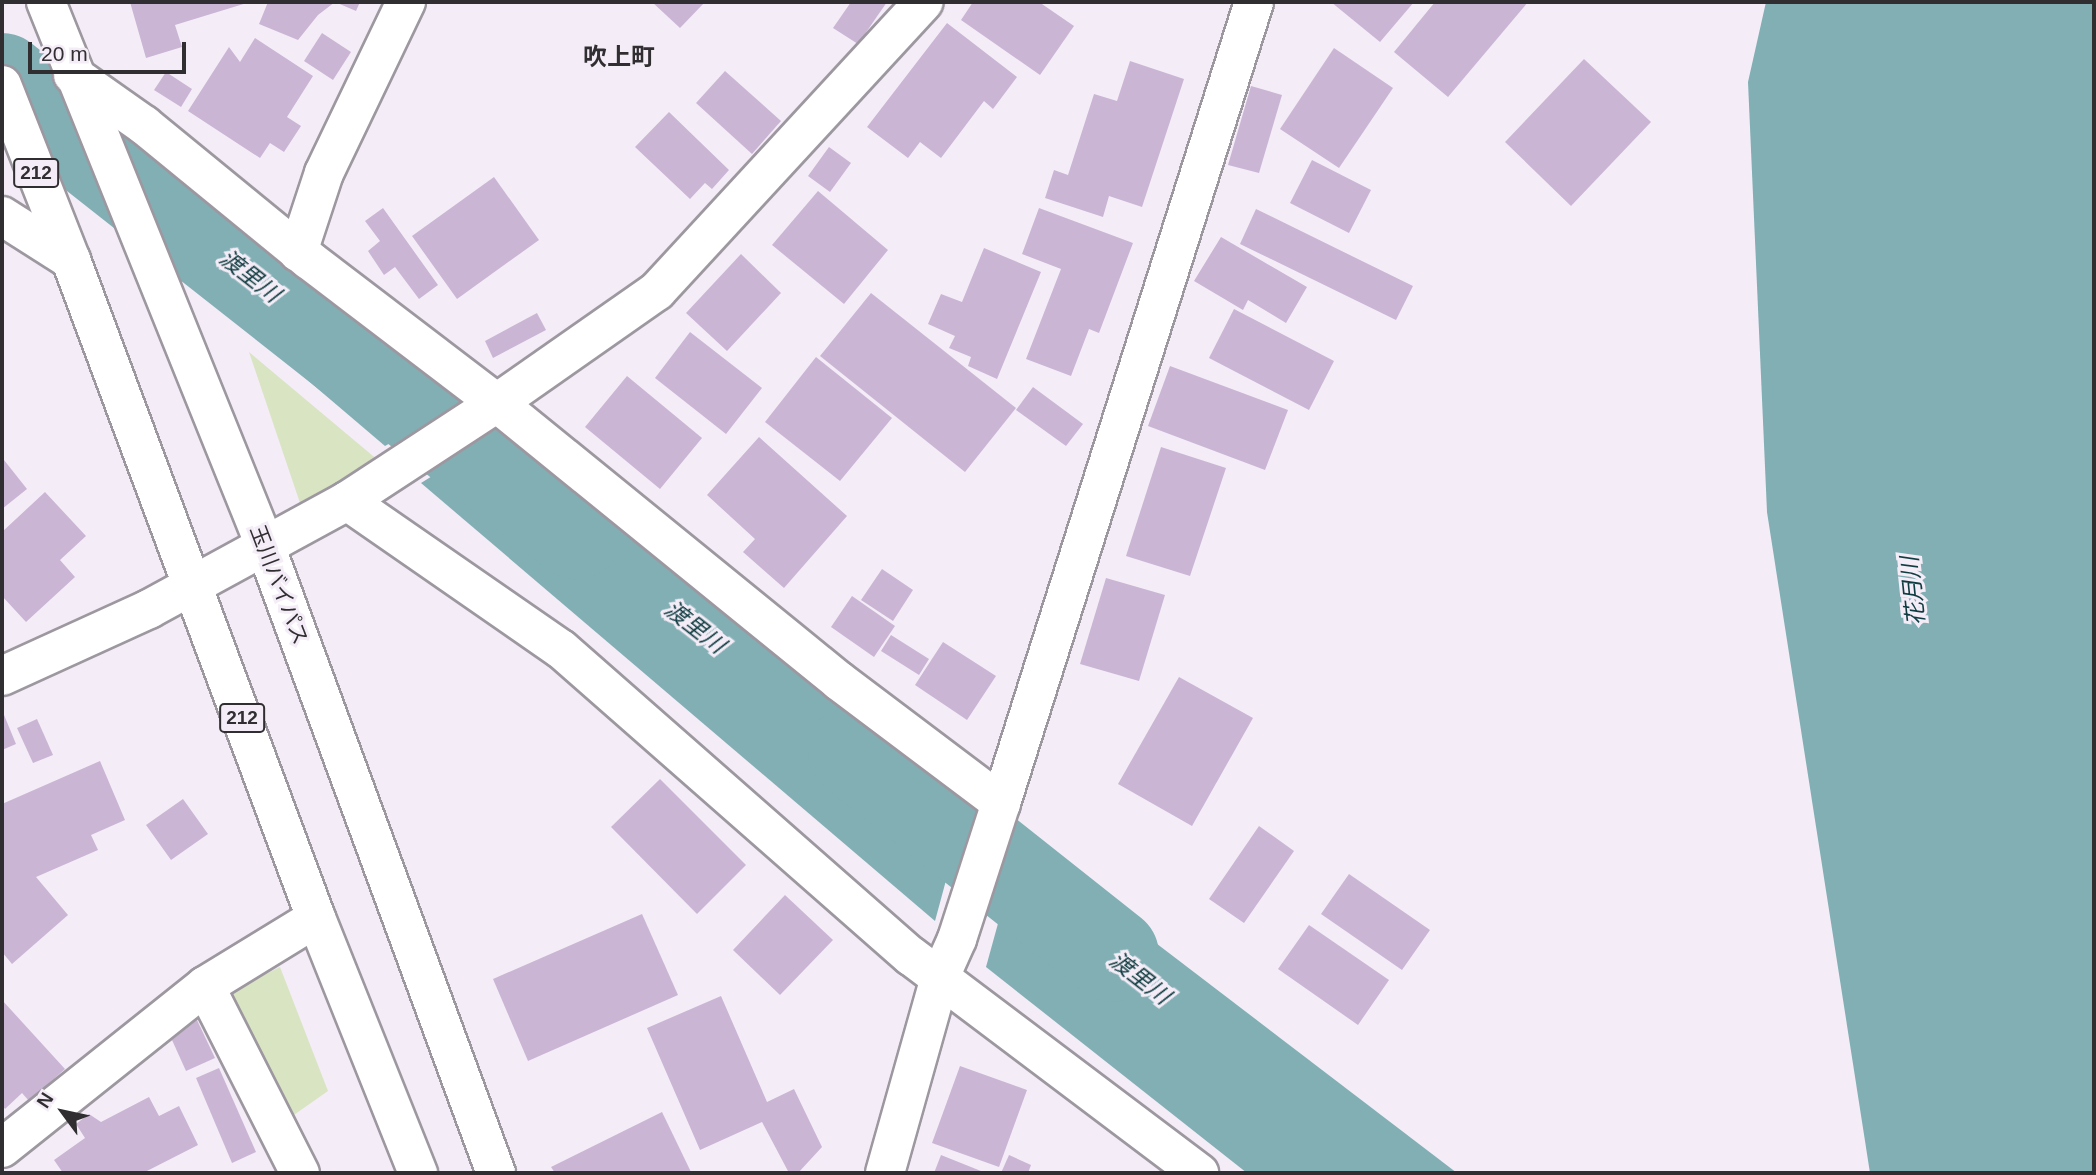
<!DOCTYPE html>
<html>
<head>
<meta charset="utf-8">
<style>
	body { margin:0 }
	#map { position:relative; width:2096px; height:1175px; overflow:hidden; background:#f4edf7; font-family:Arial,"Noto Sans JP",sans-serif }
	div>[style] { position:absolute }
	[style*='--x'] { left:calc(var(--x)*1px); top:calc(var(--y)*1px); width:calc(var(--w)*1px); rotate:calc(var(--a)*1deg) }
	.green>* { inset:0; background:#d9e4c3 }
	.water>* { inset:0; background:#81afb4 }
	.river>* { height:94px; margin:-47px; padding:0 47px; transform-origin:47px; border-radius:47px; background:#81afb4 }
	.building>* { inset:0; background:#cab5d5 }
	.roads { filter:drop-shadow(2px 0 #9d97a0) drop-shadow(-2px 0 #9d97a0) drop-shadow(0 2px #9d97a0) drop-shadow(0 -2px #9d97a0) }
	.minor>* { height:38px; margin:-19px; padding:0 19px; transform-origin:19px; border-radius:19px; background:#fff }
	.trunk>* { height:38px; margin:-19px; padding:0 19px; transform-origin:19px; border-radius:19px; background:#fff }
	span { translate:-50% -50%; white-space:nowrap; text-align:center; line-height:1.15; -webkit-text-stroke:6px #f4edf7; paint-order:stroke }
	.shield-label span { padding:2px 5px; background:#f4edf7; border:2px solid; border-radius:5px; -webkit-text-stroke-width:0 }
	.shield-label { font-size:19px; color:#312e32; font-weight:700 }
	.street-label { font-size:21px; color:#312e32 }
	.water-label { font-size:23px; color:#0f3c40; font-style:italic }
	.quarter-label { font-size:24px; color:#312e32; font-weight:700 }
	.frame { position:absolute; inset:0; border:4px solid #312e32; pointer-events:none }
	.north { position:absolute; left:28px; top:1077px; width:70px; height:70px; -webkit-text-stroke:5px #f4edf7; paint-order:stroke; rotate:303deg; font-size:19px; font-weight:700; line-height:28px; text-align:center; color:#312e32 }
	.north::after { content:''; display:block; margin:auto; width:24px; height:32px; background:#312e32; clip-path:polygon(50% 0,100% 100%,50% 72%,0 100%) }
	.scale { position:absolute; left:28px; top:42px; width:158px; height:32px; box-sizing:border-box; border:4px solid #312e32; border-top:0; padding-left:9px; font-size:21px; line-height:24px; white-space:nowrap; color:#312e32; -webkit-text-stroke:5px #f4edf7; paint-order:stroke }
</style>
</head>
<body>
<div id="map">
	<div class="green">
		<div style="clip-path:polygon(249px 352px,379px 461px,301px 506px)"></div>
		<div style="clip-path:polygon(280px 967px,328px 1091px,291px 1117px,227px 993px)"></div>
	</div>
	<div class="water">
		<div style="clip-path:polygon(1766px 2px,2094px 2px,2094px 1173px,1870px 1173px,1767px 512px,1748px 82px)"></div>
		<div style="clip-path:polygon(204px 221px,453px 407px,385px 446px,244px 326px)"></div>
		<div style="clip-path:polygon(500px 434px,968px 799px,935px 921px,421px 483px)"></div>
		<div style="clip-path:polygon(1021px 840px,1457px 1173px,1247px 1173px,986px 967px)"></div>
	</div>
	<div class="river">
		<div style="--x:2;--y:80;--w:731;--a:38.22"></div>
		<div style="--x:855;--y:751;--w:328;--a:38.4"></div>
	</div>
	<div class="building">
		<div style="clip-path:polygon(130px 2px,250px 2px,175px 25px,182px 47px,146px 58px)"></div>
		<div style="clip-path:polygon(268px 2px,360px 2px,356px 11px,335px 2px,318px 15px,298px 40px,259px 24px)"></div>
		<div style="clip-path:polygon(652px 2px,705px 2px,680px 28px)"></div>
		<div style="clip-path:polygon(851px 2px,887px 2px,858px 44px,833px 28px)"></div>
		<div style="clip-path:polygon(973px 2px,1039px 2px,1074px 26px,1040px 75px,961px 20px)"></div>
		<div style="clip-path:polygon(1331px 2px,1414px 2px,1380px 42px)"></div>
		<div style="clip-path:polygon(1435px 2px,1528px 2px,1448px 97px,1394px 52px)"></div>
		<div style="clip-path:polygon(947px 23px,1017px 77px,993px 109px,984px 101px,941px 158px,920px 142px,908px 158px,867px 127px)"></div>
		<div style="clip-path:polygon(322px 33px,351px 52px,333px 80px,304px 61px)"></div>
		<div style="clip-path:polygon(255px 38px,313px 76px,287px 117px,301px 126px,284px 152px,270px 143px,260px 158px,188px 111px,229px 47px,240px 62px)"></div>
		<div style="clip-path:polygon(1334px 48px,1393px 88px,1339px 168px,1280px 129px)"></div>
		<div style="clip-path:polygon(1584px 59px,1651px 122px,1571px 206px,1505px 142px)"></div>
		<div style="clip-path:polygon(1130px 61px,1184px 79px,1142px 207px,1109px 196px,1103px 217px,1045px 198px,1054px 170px,1068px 175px,1094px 94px,1117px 101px)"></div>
		<div style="clip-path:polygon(725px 71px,781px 121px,752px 154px,696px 103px)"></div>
		<div style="clip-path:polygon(166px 72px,192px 89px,181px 107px,154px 90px)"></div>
		<div style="clip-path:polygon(1251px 86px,1282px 95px,1259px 173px,1228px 165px)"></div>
		<div style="clip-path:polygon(669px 112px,729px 170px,712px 189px,705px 183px,690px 199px,635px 147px)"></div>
		<div style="clip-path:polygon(829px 147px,851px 163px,830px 192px,808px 176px)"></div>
		<div style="clip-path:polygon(1312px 160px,1371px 190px,1349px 233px,1290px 203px)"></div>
		<div style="clip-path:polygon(494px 177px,539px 240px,457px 299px,412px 236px)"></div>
		<div style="clip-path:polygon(818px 191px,888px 250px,844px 304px,772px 245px)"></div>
		<div style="clip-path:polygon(383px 208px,438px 285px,419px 299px,395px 267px,384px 275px,368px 251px,380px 241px,365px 221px)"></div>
		<div style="clip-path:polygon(1039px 208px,1133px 243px,1099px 333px,1089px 329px,1071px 376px,1026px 359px,1061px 269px,1022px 254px)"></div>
		<div style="clip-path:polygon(1256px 209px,1413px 286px,1396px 320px,1240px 244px)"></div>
		<div style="clip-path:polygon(1221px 237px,1307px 287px,1286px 323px,1248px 300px,1243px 310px,1194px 281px)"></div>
		<div style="clip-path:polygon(984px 248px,1041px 272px,997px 379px,968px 366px,971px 357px,949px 348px,955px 336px,928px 324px,941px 294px,962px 302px)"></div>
		<div style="clip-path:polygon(741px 254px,781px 293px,727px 351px,686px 313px)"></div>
		<div style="clip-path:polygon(871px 293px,1016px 408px,965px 472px,820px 356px)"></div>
		<div style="clip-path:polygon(1234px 309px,1334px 361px,1309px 410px,1209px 358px)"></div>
		<div style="clip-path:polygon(537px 313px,546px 330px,493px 358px,485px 341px)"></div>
		<div style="clip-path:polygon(690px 332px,762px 388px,726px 434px,655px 378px)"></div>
		<div style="clip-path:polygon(816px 357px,892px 418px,840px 481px,765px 422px)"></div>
		<div style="clip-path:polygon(1170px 366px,1288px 410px,1265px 470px,1148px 426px)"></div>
		<div style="clip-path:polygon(627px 376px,702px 438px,660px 489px,585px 427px)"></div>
		<div style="clip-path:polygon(1033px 387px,1083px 424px,1066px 446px,1016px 410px)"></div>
		<div style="clip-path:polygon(759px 437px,847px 516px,784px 588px,743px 552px,755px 539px,707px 495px)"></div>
		<div style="clip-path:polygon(1161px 447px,1226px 468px,1190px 576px,1126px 556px)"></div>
		<div style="clip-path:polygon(4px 460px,27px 489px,2px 509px,2px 462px)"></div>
		<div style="clip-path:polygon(45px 492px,86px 536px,60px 560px,75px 577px,26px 622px,2px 596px,2px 532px)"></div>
		<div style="clip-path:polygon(882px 569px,913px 590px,893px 621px,861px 600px)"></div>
		<div style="clip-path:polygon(1106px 578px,1165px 595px,1139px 681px,1080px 664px)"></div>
		<div style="clip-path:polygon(852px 596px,895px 626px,874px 657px,831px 627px)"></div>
		<div style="clip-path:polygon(891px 635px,929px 659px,919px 675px,881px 651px)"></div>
		<div style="clip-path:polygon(943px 642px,996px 676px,967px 720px,915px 685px)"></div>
		<div style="clip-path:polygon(1179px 677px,1253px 718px,1192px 826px,1118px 784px)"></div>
		<div style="clip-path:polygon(2px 710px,16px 744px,2px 750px)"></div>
		<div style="clip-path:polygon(37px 719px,53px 755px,33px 763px,17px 728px)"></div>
		<div style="clip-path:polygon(100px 761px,125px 820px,91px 835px,98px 850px,36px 877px,68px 915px,12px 964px,2px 952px,2px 804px)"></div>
		<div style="clip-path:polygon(660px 779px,746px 865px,697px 914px,611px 827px)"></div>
		<div style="clip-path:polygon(183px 799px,208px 834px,171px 860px,146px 825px)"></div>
		<div style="clip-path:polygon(1259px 826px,1294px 851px,1244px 923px,1209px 899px)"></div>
		<div style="clip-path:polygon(1349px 874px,1430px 930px,1402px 970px,1321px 914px)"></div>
		<div style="clip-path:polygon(785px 895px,833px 940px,780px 995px,733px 950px)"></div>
		<div style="clip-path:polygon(642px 914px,678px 995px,528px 1061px,493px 979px)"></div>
		<div style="clip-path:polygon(1309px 925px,1389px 980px,1358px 1025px,1278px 969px)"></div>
		<div style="clip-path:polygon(721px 996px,767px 1102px,794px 1089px,822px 1147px,798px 1173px,789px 1173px,762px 1122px,700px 1150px,647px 1028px)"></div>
		<div style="clip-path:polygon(2px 1000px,65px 1069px,29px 1101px,22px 1093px,5px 1109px,2px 1105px)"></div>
		<div style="clip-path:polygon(197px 1020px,215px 1058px,186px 1071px,172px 1040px)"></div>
		<div style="clip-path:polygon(960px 1066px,1027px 1090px,999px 1167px,932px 1143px)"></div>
		<div style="clip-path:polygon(219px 1068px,256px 1152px,232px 1163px,196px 1078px)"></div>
		<div style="clip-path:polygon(149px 1097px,159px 1116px,179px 1106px,198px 1145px,143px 1173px,63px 1173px,54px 1160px,85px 1138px,76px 1124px,89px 1114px,101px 1122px)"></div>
		<div style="clip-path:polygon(662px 1112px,691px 1172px,555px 1173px,551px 1167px)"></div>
		<div style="clip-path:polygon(941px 1155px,986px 1173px,934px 1173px)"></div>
		<div style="clip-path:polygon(1009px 1155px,1031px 1165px,1028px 1173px,1001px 1173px)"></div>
	</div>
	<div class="roads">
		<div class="minor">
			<div style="--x:73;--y:75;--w:87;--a:35.2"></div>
			<div style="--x:144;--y:125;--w:213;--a:39.3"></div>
			<div style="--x:309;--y:260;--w:236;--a:37.3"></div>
			<div style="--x:497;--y:403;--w:441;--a:39.1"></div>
			<div style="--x:839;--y:681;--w:203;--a:37"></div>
			<div style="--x:2;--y:216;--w:82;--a:32.5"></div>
			<div style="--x:298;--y:252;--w:83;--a:-71.8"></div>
			<div style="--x:324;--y:173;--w:190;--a:-64.4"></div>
			<div style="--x:347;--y:501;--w:260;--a:34.7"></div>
			<div style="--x:561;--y:649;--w:466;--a:41.3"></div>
			<div style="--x:911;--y:956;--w:361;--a:37"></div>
			<div style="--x:2;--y:676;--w:162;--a:-24.5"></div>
			<div style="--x:149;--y:609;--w:226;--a:-28.6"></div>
			<div style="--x:347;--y:501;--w:179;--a:-33.2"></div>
			<div style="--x:497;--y:403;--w:195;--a:-35"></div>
			<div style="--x:657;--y:291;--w:393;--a:-47.3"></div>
			<div style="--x:205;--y:986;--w:210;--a:63.1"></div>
			<div style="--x:2;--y:1148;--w:260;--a:-38.6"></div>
			<div style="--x:205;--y:986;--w:130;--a:-31.5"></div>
			<div style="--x:885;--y:1173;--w:204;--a:-74.3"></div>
			<div style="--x:940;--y:977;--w:42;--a:-65.9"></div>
			<div style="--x:957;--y:939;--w:143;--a:-72.1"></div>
			<div style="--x:1001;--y:803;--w:840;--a:-72.47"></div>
		</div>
		<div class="trunk">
			<div style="--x:46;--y:2;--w:589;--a:68.05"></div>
			<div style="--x:266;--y:548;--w:666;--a:69.8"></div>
			<div style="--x:2;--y:85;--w:188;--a:68.5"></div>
			<div style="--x:71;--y:260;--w:702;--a:69.58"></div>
			<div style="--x:316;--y:918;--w:275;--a:68.2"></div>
		</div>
	</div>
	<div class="shield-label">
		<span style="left:36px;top:173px">212</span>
		<span style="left:242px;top:718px">212</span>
	</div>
	<div class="street-label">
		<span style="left:279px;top:585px;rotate:69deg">玉川バイパス</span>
	</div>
	<div class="water-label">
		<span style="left:250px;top:276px;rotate:38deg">渡里川</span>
		<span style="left:1913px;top:591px;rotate:-96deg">花月川</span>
		<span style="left:695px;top:627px;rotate:38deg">渡里川</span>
		<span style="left:1140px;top:978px;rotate:38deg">渡里川</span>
	</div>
	<div class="quarter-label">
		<span style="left:619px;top:57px">吹上町</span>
	</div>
	<div class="frame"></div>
	<div class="north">N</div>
	<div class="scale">20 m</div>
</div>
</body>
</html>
